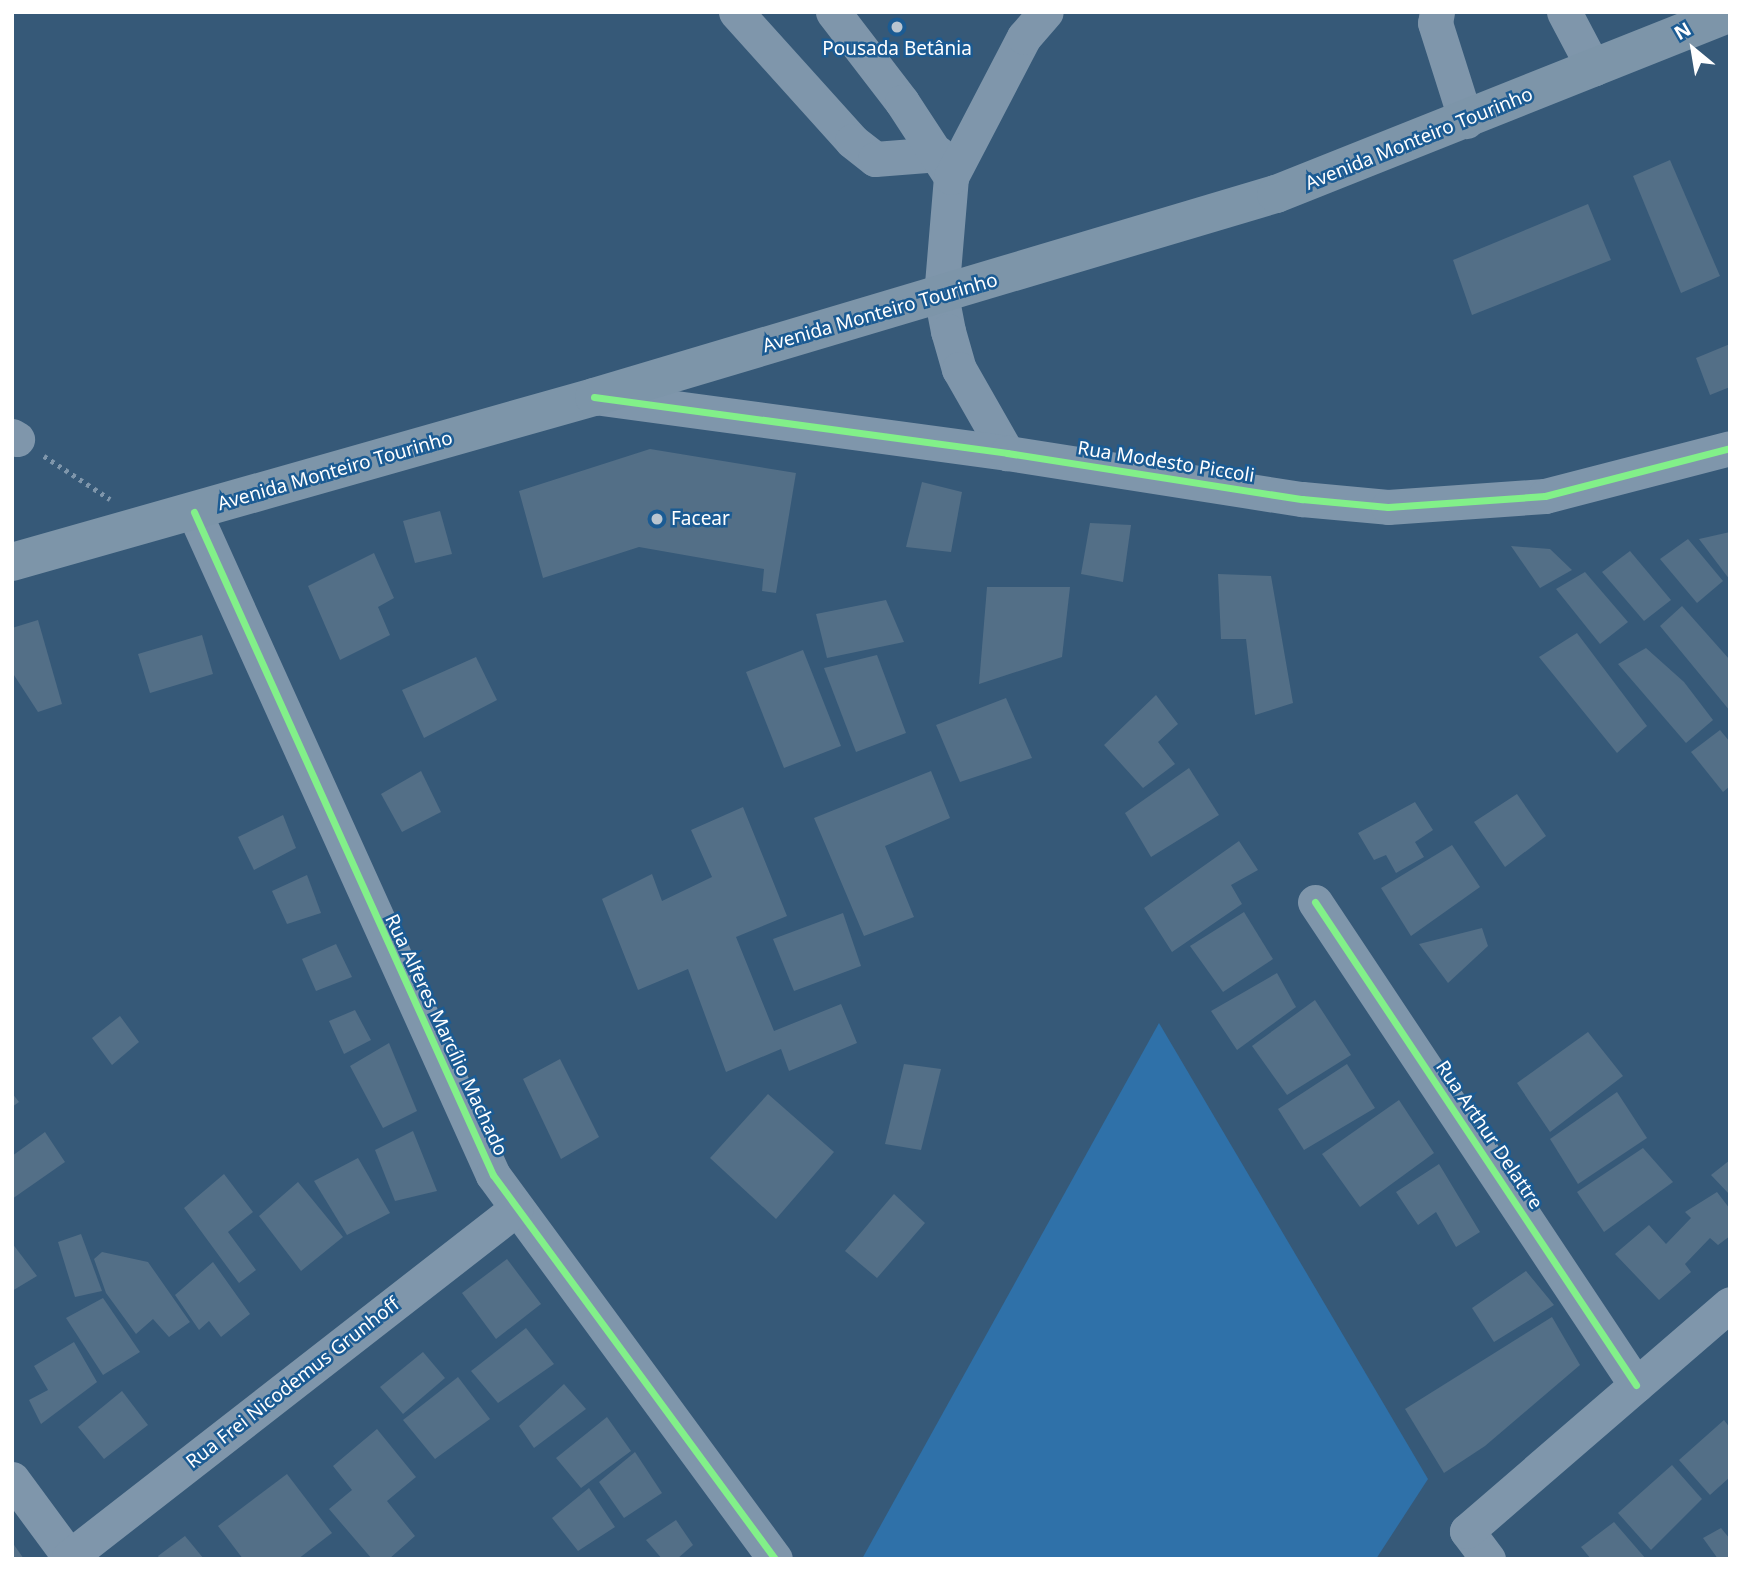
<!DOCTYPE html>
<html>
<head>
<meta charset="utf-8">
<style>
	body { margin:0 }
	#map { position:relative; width:1742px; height:1571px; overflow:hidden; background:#365978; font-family:"Noto Sans",sans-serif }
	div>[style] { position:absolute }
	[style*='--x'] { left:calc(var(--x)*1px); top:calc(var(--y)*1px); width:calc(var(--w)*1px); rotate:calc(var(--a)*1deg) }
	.green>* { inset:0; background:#2f71a9 }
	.building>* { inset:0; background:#536f87 }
	.path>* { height:4.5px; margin-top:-2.25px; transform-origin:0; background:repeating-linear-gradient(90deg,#7f96ab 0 3.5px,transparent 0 8.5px) }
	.minor>* { height:35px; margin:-17.5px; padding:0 17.5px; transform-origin:17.5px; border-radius:17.5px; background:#7f96ab }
	.major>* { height:38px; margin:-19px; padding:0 19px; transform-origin:19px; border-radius:19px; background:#7d95a9 }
	.cycleway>* { height:7px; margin:-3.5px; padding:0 3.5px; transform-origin:3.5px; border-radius:3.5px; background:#82f089 }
	.dots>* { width:19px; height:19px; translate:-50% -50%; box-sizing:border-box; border:4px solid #1b5b93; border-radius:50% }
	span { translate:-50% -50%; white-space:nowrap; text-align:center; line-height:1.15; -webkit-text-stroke:5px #1b5b93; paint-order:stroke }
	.poi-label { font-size:19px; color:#fff }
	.left { translate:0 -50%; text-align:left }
	.street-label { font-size:19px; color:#fff }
	.frame { position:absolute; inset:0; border:14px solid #fff; pointer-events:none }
	.north { position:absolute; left:1658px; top:14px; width:70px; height:70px; -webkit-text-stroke:5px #1b5b93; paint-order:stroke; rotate:330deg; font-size:19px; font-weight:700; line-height:28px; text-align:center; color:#fff }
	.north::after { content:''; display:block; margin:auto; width:24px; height:32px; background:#fff; clip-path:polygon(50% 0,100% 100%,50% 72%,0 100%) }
</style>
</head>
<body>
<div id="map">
	<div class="green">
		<div style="clip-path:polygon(1159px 1023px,1428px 1479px,1376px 1559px,862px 1559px)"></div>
	</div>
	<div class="building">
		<div style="clip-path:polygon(1670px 160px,1720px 276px,1681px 293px,1633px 176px)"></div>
		<div style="clip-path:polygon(1588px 204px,1611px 260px,1472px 315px,1453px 260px)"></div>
		<div style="clip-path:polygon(1730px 344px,1730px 387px,1710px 395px,1696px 358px)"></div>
		<div style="clip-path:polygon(650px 449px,796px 473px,776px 593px,762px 591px,764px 569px,639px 547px,543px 578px,519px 491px)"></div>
		<div style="clip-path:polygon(922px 482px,962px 492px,951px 552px,906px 547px)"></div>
		<div style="clip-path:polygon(440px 511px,452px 554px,415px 563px,403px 521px)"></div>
		<div style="clip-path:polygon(1090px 523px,1131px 525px,1123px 582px,1081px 574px)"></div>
		<div style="clip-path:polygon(1730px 532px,1730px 580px,1699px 539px)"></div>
		<div style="clip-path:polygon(1688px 539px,1723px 581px,1697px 603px,1660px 559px)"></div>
		<div style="clip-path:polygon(1511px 546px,1550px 549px,1572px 570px,1540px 588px)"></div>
		<div style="clip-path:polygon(1630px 551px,1671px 600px,1644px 621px,1602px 572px)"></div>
		<div style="clip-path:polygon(374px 553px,394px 598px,378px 607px,390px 635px,340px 660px,308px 586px)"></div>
		<div style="clip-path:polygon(1585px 572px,1628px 622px,1600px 644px,1556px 589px)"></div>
		<div style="clip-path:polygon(1218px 574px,1271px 576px,1293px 703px,1255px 715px,1246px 639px,1221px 639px)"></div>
		<div style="clip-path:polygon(987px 587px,1070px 587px,1062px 657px,979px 684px)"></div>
		<div style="clip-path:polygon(886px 600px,904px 642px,827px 658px,816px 614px)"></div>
		<div style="clip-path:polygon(1682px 606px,1730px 660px,1730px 711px,1660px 626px)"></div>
		<div style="clip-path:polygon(38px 620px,62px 704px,38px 712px,12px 672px,12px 628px)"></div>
		<div style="clip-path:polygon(1577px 633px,1647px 726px,1617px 753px,1539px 657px)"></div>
		<div style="clip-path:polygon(202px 635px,213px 674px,150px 693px,138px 654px)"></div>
		<div style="clip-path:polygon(1646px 648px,1684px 682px,1713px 720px,1686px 743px,1618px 664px)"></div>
		<div style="clip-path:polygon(803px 650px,841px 746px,784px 768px,746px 672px)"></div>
		<div style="clip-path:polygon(877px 655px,906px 733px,856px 752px,824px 668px)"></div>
		<div style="clip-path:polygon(476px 657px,497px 700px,424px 738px,402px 690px)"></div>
		<div style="clip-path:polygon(1156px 695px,1178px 724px,1158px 742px,1175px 764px,1143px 788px,1104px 745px)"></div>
		<div style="clip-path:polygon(1006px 698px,1032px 758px,960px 782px,936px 725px)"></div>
		<div style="clip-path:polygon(1720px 730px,1730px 742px,1730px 786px,1723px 792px,1691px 752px)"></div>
		<div style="clip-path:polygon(1189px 768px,1219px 815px,1151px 857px,1125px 813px)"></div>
		<div style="clip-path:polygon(421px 771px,441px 812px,402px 832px,381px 794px)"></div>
		<div style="clip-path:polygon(931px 771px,950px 818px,885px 846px,914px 917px,864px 936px,814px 818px)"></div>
		<div style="clip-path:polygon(1517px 794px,1546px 836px,1505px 867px,1474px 822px)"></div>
		<div style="clip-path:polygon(1415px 802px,1433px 830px,1415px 842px,1424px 857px,1396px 873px,1386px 855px,1374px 860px,1358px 833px)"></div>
		<div style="clip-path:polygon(743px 807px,787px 916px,736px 937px,774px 1031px,841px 1004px,857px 1043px,789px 1071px,781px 1049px,726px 1072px,688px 969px,638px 990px,602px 899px,652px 874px,662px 901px,712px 877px,691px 830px)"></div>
		<div style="clip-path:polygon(283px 815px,296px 848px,254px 870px,238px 837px)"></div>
		<div style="clip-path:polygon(1239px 841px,1258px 870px,1231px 885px,1242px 904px,1172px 952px,1144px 908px)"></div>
		<div style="clip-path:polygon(1452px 845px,1480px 887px,1411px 936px,1381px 888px)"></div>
		<div style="clip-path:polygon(307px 875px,321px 913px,287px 924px,272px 891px)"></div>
		<div style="clip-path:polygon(1244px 912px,1273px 959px,1223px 992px,1190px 946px)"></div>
		<div style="clip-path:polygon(843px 913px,861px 966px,794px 991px,773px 939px)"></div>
		<div style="clip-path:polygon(1482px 928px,1488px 946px,1448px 983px,1419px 944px)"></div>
		<div style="clip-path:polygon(336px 944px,352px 977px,316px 991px,302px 959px)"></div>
		<div style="clip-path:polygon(1277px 973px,1296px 1007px,1237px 1050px,1211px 1011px)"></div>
		<div style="clip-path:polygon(1315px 1000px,1351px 1055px,1287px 1095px,1252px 1046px)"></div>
		<div style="clip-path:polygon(355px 1010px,371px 1040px,344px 1054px,329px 1021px)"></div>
		<div style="clip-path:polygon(120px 1016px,139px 1042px,112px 1065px,92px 1038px)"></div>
		<div style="clip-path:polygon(1588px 1032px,1623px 1076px,1550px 1132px,1517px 1083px)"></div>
		<div style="clip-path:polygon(389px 1043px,417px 1111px,383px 1128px,350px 1066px)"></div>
		<div style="clip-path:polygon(560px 1059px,599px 1137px,561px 1159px,523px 1079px)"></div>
		<div style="clip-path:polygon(904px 1064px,941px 1069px,921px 1150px,885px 1144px)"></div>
		<div style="clip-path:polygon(1347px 1064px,1375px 1108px,1304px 1150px,1278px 1109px)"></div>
		<div style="clip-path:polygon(1617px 1092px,1647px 1138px,1578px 1184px,1550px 1139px)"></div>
		<div style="clip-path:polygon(12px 1093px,19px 1102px,12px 1107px)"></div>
		<div style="clip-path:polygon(768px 1094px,834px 1152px,776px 1219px,710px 1158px)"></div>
		<div style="clip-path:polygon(1399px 1100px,1434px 1153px,1360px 1207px,1322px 1154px)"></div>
		<div style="clip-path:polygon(413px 1131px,437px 1191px,395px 1201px,375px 1150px)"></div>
		<div style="clip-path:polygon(45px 1132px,65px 1162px,12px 1199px,12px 1156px)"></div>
		<div style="clip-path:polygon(1643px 1148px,1673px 1182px,1604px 1232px,1577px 1192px)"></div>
		<div style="clip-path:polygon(358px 1158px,390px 1213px,347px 1235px,314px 1181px)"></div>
		<div style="clip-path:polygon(1730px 1160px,1730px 1195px,1711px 1175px)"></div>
		<div style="clip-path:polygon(1439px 1164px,1480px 1232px,1456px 1247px,1436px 1212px,1418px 1225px,1396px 1192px)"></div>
		<div style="clip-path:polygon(224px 1174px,253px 1212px,228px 1232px,256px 1270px,239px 1283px,184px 1208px)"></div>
		<div style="clip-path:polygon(298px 1182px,343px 1237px,301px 1271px,259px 1216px)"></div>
		<div style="clip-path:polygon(1717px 1192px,1730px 1209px,1730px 1236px,1718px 1245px,1710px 1238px,1685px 1264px,1691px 1272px,1659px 1300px,1615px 1254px,1649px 1225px,1666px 1244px,1691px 1218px,1685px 1212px)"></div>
		<div style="clip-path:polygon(894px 1194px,925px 1223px,877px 1278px,845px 1251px)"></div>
		<div style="clip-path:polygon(81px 1234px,102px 1291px,75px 1297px,58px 1242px)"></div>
		<div style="clip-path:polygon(12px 1243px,37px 1276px,12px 1291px)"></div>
		<div style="clip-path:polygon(102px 1252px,148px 1262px,190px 1322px,169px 1337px,153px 1319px,136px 1334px,106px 1293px,94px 1259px)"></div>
		<div style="clip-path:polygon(507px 1259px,541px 1304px,496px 1339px,462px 1293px)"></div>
		<div style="clip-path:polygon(213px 1262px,250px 1314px,221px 1337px,209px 1321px,199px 1330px,175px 1295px)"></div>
		<div style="clip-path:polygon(1526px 1271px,1554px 1305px,1494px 1342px,1472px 1308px)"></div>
		<div style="clip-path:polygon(103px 1298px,140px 1352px,103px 1375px,66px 1318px)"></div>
		<div style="clip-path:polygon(1552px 1317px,1580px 1365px,1485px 1446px,1444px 1473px,1405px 1409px)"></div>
		<div style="clip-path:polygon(526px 1328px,554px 1364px,498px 1403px,471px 1371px)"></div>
		<div style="clip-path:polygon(74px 1342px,97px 1382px,41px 1424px,29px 1400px,48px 1390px,34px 1366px)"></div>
		<div style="clip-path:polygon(423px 1352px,445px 1378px,403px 1414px,380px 1387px)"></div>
		<div style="clip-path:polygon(458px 1377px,490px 1419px,435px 1459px,403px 1420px)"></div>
		<div style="clip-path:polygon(564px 1384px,586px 1409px,534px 1448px,519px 1426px)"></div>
		<div style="clip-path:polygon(122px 1391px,148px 1425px,104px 1459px,78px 1427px)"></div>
		<div style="clip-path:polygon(607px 1417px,631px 1451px,581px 1488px,556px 1458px)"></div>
		<div style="clip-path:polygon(1724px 1420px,1730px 1428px,1730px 1477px,1710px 1495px,1679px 1460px)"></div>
		<div style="clip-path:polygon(377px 1429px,416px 1477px,387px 1501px,415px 1536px,389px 1559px,372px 1559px,329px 1509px,352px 1490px,333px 1466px)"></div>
		<div style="clip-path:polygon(635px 1452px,662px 1493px,624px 1518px,599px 1482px)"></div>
		<div style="clip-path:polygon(1672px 1465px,1702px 1499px,1651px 1550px,1618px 1513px)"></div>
		<div style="clip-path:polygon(287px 1474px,332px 1533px,298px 1559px,243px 1559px,218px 1526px)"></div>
		<div style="clip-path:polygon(589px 1488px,615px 1527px,578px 1551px,552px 1518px)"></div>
		<div style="clip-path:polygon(676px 1520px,693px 1545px,677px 1559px,662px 1559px,646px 1540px)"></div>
		<div style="clip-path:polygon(1614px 1522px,1646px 1559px,1591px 1559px,1581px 1547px)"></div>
		<div style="clip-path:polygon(1721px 1528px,1730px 1539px,1730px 1559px,1718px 1559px,1703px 1538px)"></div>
		<div style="clip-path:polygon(185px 1536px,204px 1559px,160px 1559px,158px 1556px)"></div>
		<div style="clip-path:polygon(12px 1542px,24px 1559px,12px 1559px)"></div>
	</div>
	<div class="path">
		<div style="--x:44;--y:456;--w:79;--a:33.1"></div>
	</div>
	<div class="minor">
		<div style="--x:736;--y:12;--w:173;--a:48"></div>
		<div style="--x:852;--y:141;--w:29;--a:38"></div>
		<div style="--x:875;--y:159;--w:64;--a:-4.5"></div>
		<div style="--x:833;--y:12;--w:113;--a:52.5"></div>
		<div style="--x:902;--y:102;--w:90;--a:56.8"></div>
		<div style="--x:951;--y:177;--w:118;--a:94.8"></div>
		<div style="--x:941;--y:295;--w:37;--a:79"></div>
		<div style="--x:948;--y:331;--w:40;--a:74"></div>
		<div style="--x:959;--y:369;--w:97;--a:60.3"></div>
		<div style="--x:1437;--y:12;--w:11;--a:100"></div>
		<div style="--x:1435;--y:23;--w:103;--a:72.4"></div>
		<div style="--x:1564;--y:12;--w:64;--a:62.2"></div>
		<div style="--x:951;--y:177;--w:158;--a:-62.5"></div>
		<div style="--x:1024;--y:37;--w:33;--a:-49"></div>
		<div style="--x:594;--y:397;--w:417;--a:7.7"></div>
		<div style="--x:1007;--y:453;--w:299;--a:8.9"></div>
		<div style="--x:1302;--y:499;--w:86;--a:5.3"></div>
		<div style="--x:1388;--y:507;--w:157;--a:-4"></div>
		<div style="--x:1545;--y:496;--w:191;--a:-14.5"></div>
		<div style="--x:12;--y:436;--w:6;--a:31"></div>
		<div style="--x:194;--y:512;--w:727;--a:65.73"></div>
		<div style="--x:493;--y:1175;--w:476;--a:53.7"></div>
		<div style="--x:1315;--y:902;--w:580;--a:56.39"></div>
		<div style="--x:12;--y:1479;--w:99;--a:53.6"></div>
		<div style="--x:69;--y:1557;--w:566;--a:-37.9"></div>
		<div style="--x:1488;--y:1559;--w:35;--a:-127"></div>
		<div style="--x:1467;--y:1531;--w:347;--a:-40.8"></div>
	</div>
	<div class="major">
		<div style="--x:12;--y:562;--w:605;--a:-15.83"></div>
		<div style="--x:594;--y:397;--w:712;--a:-16.58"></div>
		<div style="--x:1276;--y:194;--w:489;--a:-21.7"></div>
	</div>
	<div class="cycleway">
		<div style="--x:594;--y:397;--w:417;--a:7.7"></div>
		<div style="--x:1007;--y:453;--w:299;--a:8.9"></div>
		<div style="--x:1302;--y:499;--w:86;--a:5.3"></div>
		<div style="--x:1388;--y:507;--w:157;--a:-4"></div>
		<div style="--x:1545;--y:496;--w:191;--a:-14.5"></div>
		<div style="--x:194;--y:512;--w:727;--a:65.73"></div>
		<div style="--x:493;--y:1175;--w:476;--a:53.7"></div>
		<div style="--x:1315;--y:902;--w:580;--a:56.39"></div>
	</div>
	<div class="dots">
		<div style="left:897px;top:27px;background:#b9c5d0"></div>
		<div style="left:657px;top:519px;background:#b9c5d0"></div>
	</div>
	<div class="poi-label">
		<span style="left:897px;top:49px">Pousada Betânia</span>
		<span class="left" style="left:671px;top:519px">Facear</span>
	</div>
	<div class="street-label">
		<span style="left:1419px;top:139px;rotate:-22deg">Avenida Monteiro Tourinho</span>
		<span style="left:880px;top:313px;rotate:-16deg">Avenida Monteiro Tourinho</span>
		<span style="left:1166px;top:462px;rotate:9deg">Rua Modesto Piccoli</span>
		<span style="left:335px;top:471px;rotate:-16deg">Avenida Monteiro Tourinho</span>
		<span style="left:446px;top:1035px;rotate:65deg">Rua Alferes Marcílio Machado</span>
		<span style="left:1489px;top:1135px;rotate:56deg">Rua Arthur Delattre</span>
		<span style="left:293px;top:1383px;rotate:-38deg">Rua Frei Nicodemus Grunhoff</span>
	</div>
	<div class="frame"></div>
	<div class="north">N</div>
</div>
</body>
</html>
